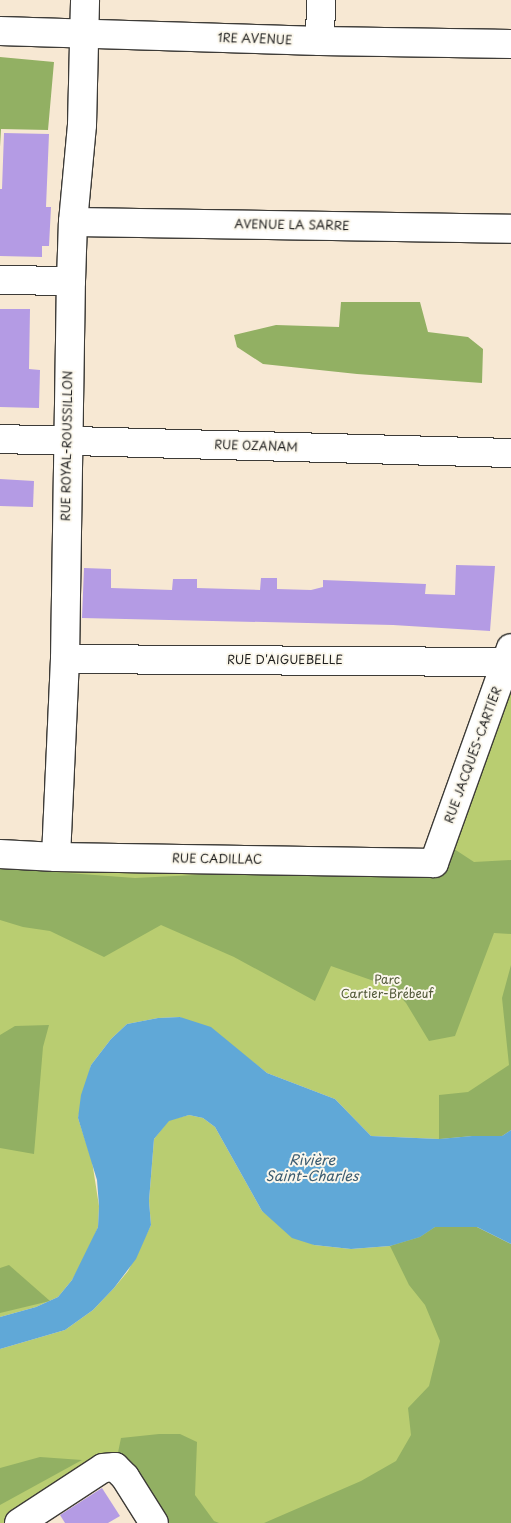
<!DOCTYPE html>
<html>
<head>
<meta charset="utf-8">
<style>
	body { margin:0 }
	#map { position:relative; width:511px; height:1523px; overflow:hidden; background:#f7e8d3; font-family:"Playpen Sans",sans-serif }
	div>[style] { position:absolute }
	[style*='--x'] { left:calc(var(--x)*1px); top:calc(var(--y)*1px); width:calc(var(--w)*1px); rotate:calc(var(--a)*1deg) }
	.green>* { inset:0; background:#b9cd71 }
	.forest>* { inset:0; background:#92b063 }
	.water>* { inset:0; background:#60a8d7 }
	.building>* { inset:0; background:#b49be4 }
	.roads { filter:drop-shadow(1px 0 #3d3b37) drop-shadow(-1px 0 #3d3b37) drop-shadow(0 1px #3d3b37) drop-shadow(0 -1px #3d3b37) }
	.minor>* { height:28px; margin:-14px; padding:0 14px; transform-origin:14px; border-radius:14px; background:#fff }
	span { translate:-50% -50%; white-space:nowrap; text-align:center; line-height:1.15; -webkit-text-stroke:4px #fbf7ec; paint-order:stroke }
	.street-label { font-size:12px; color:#1c1c1c }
	.park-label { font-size:12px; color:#535a3a }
	.water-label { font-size:14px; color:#3b5b70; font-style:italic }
</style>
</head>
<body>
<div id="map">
	<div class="green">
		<div style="clip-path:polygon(511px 648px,511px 1130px,502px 1136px,472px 1136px,439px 1139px,371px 1136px,335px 1099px,267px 1073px,253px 1062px,180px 1017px,158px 1018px,127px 1024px,111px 1039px,91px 1065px,78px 1118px,92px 1161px,99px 1206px,98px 1227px,87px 1254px,72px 1280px,58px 1297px,36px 1307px,0 1317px,0 854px,434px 863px)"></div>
		<div style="clip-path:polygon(189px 1115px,203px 1118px,215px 1127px,262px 1211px,314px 1245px,351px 1249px,390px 1246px,435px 1227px,511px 1244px,511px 1523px,154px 1523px,115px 1467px,19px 1523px,0 1523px,0 1349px,65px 1330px,93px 1310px,114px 1288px,128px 1271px,151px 1225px,149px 1201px,154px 1139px,169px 1120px)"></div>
	</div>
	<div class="forest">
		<div style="clip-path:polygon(0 57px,54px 62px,48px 130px,1px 129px,0 147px)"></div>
		<div style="clip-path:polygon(341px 302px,420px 302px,428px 332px,468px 337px,483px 349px,482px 383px,357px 374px,263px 364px,237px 347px,234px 335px,276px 325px,339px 327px)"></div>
		<div style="clip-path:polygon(442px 841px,474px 862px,511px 860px,511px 934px,494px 933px,455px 1036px,429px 1041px,406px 1003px,391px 987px,331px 966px,315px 1001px,234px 957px,161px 925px,104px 957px,50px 931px,23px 927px,0 920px,0 868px,135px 878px,434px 863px)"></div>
		<div style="clip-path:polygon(511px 965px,511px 1130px,502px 1136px,472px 1136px,439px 1139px,439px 1095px,468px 1092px,509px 1065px,502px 998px)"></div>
		<div style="clip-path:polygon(49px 1025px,43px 1047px,34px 1154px,0 1148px,0 1035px,15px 1026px)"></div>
		<div style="clip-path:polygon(435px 1227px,477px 1227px,511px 1244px,511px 1523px,264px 1523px,361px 1481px,396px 1461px,411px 1435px,408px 1408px,429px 1386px,440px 1341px,425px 1305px,409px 1285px,390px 1246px,420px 1237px)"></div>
		<div style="clip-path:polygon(9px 1265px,50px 1301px,0 1313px,0 1268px)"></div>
		<div style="clip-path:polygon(159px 1434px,180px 1434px,197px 1442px,195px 1495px,214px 1521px,219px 1523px,154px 1523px,115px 1467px,121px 1438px)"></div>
		<div style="clip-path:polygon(40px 1457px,82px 1460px,0 1505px,0 1468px)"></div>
	</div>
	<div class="water">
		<div style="clip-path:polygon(180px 1017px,211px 1027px,267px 1073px,335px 1099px,371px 1136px,439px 1139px,472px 1136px,502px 1136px,511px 1130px,511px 1244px,477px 1227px,435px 1227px,420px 1237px,390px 1246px,351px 1249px,314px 1245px,292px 1238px,262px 1211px,215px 1127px,203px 1118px,189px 1115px,169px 1121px,154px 1139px,149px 1201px,151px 1225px,136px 1259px,114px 1288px,93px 1310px,65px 1330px,0 1349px,0 1317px,36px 1307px,58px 1297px,72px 1280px,98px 1227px,99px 1206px,97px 1180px,78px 1118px,81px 1095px,91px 1065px,111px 1039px,127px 1024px,158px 1018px)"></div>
	</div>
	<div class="building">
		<div style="clip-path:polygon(4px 133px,49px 134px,46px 207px,51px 207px,49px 246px,42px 246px,42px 257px,0 256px,0 189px,2px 189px)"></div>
		<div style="clip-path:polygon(0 309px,30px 309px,29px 369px,40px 370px,39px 408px,0 407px)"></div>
		<div style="clip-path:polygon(0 479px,34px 481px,33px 507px,0 506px)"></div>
		<div style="clip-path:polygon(456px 565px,495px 566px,490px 631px,393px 625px,82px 618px,84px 568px,111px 569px,111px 588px,172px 590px,173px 579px,197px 579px,197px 588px,260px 590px,261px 578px,277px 578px,277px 589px,311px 590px,323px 587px,323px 580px,426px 584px,425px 594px,455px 595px)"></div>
		<div style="clip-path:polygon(102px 1488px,120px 1516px,108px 1523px,65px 1523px,60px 1515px)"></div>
	</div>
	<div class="roads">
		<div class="minor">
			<div style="--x:0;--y:31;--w:320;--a:1.8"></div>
			<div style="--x:320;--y:41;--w:191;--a:0.9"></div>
			<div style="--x:320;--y:41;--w:41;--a:-88.6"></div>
			<div style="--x:73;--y:222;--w:438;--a:0.9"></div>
			<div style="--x:0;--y:280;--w:71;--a:0.8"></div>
			<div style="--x:0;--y:439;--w:511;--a:1.57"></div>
			<div style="--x:65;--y:659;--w:441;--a:0.4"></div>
			<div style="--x:0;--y:854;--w:56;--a:3.1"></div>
			<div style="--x:56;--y:857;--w:378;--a:0.9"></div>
			<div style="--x:434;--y:863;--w:228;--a:-70.3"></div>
			<div style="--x:56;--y:857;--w:198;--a:-87.4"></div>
			<div style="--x:65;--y:659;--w:378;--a:-89.1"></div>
			<div style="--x:71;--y:281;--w:59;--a:-88.1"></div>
			<div style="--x:73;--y:222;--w:97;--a:-84.7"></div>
			<div style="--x:82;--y:125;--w:125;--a:-88.6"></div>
			<div style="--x:19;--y:1523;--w:100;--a:-33.2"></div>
			<div style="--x:103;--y:1468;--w:12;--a:-5"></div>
			<div style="--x:115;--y:1467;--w:14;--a:45"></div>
			<div style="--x:125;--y:1477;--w:54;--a:57.8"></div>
		</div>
	</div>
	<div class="street-label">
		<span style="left:255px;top:39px;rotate:2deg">1RE AVENUE</span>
		<span style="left:292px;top:225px;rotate:1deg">AVENUE LA SARRE</span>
		<span style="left:67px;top:446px;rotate:-89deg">RUE ROYAL-ROUSSILLON</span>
		<span style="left:256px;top:446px;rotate:2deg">RUE OZANAM</span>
		<span style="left:285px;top:660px">RUE D'AIGUEBELLE</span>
		<span style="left:473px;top:755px;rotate:-70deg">RUE JACQUES-CARTIER</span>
		<span style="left:217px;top:859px;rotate:1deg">RUE CADILLAC</span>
	</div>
	<div class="park-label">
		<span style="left:387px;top:987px">Parc<br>Cartier-Brébeuf</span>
	</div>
	<div class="water-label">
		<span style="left:312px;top:1168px">Rivière<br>Saint-Charles</span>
	</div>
</div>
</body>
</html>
